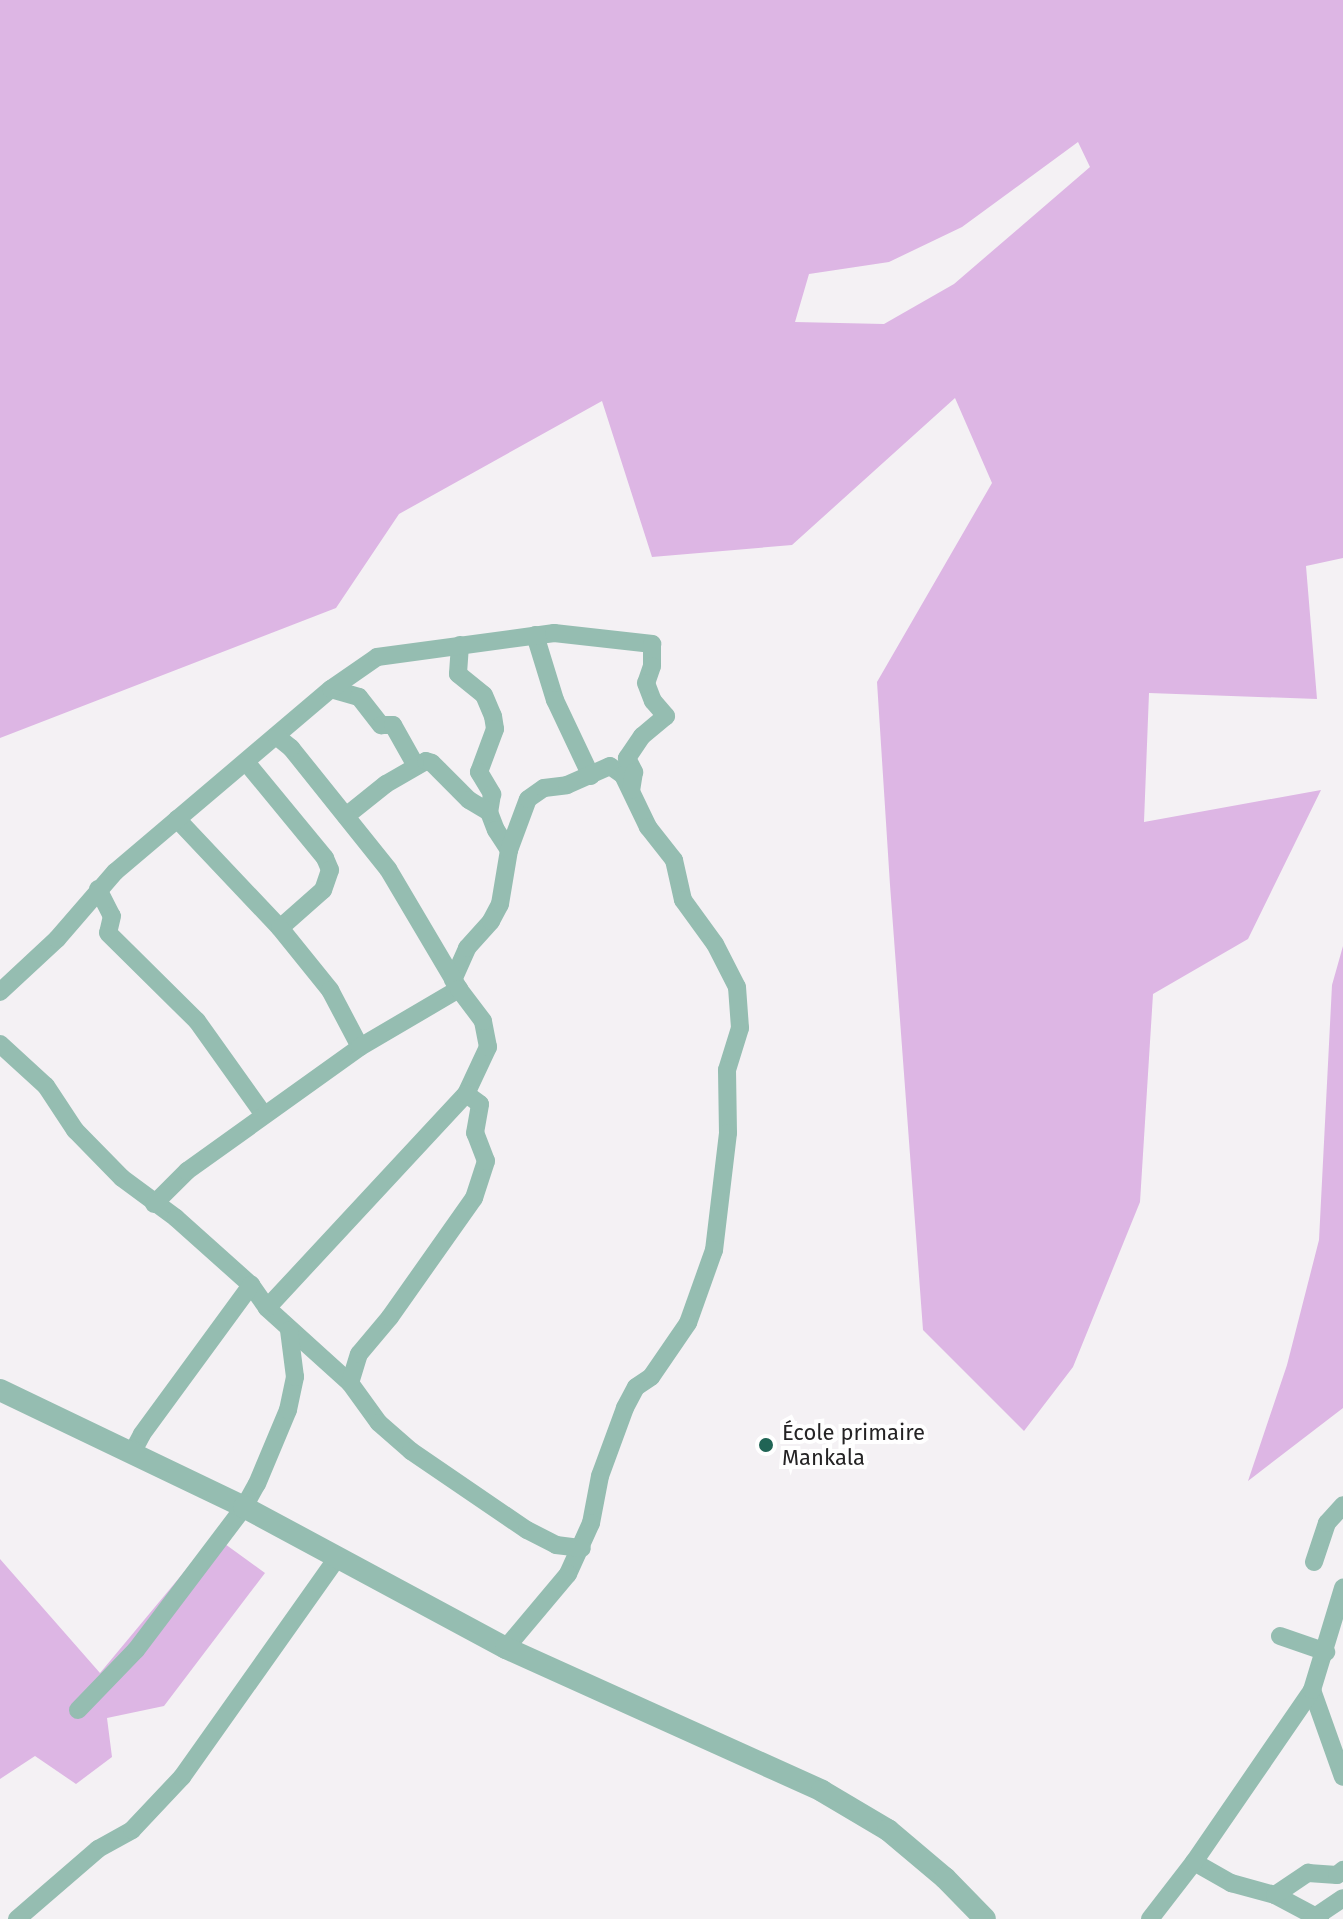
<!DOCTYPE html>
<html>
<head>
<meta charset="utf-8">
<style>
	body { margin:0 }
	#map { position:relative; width:1343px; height:1919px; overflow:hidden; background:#f4f1f4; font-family:"Fira Sans",sans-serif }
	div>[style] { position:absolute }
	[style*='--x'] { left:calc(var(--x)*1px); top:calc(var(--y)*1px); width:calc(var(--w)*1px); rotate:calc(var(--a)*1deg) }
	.green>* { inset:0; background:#ddb6e4 }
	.minor>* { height:18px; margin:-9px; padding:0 9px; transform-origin:9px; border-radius:9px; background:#95bdb1 }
	.tertiary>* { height:22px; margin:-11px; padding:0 11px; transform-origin:11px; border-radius:11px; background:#95bdb1 }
	.dots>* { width:22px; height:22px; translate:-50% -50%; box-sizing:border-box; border:4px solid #fff; border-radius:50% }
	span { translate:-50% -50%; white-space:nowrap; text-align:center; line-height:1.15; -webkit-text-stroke:8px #fff; paint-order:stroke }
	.poi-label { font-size:22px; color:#242324 }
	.left { translate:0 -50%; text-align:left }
</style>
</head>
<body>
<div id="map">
	<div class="green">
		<div style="clip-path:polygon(evenodd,0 0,1343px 0,1343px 558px,1306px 566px,1317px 699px,1149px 693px,1144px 822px,1321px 790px,1248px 939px,1153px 994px,1140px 1202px,1073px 1367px,1024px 1431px,923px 1330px,890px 885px,877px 682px,992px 483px,955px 398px,792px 545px,652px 557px,602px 401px,399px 514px,336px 608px,0 738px,0 0,1078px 142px,1090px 167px,954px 284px,884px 324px,795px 322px,809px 274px,889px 262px,962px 227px,1078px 142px)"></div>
		<div style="clip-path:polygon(1343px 946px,1343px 1408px,1248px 1481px,1287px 1365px,1319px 1240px,1332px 985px)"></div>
		<div style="clip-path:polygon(214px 1536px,265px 1573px,164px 1706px,107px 1718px,112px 1757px,76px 1784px,35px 1756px,0 1779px,0 1559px,100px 1673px)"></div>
	</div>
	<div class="minor">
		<div style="--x:535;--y:635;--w:68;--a:72.9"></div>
		<div style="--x:555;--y:700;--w:84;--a:64.7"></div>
		<div style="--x:460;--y:645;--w:29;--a:94"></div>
		<div style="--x:458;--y:674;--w:33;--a:39"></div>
		<div style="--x:484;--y:695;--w:23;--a:67"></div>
		<div style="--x:493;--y:716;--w:13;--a:81"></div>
		<div style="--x:495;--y:729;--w:46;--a:110.4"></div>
		<div style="--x:479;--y:772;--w:26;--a:59"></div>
		<div style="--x:492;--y:794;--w:18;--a:99"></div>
		<div style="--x:489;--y:812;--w:19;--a:69"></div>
		<div style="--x:496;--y:830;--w:24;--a:57"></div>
		<div style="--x:331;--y:689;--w:29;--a:16"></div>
		<div style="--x:359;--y:697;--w:36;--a:52"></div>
		<div style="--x:381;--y:725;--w:12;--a:0"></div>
		<div style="--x:393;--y:725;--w:47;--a:60.7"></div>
		<div style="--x:246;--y:762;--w:124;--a:50.5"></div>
		<div style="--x:325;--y:858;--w:13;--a:67"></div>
		<div style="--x:330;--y:870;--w:21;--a:109"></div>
		<div style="--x:323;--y:890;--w:57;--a:138.5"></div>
		<div style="--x:346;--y:816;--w:51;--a:-38.7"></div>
		<div style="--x:386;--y:784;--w:46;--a:-29.9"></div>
		<div style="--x:426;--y:761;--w:6;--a:18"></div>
		<div style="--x:432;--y:763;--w:52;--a:45"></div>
		<div style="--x:469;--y:800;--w:23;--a:31"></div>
		<div style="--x:177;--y:819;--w:150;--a:46.6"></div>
		<div style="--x:280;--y:928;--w:80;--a:51.1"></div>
		<div style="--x:330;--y:990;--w:64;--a:62.2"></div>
		<div style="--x:98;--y:889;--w:30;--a:63"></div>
		<div style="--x:112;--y:916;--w:17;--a:103"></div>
		<div style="--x:108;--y:933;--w:125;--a:44.7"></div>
		<div style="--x:197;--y:1021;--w:115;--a:54.5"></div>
		<div style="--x:453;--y:980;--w:35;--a:-66"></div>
		<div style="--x:467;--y:948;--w:36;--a:-48"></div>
		<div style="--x:491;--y:921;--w:19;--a:-62"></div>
		<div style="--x:500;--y:904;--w:55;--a:-80.5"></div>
		<div style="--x:509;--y:850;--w:54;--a:-69.6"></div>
		<div style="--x:528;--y:799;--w:19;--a:-35"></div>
		<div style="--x:544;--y:788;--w:23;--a:-7"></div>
		<div style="--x:567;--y:785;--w:47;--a:-23.8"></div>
		<div style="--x:610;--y:766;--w:16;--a:35"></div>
		<div style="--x:623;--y:775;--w:58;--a:64.3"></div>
		<div style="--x:648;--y:827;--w:42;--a:51.8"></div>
		<div style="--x:674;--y:860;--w:41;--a:77.3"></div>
		<div style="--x:683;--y:900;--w:54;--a:54"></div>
		<div style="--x:715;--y:944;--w:48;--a:62.9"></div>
		<div style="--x:737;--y:987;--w:41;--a:85.8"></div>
		<div style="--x:740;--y:1028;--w:44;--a:107.2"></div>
		<div style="--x:727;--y:1070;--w:63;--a:89.1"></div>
		<div style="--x:728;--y:1133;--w:118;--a:96.8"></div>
		<div style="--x:714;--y:1250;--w:77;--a:109.6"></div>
		<div style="--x:688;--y:1323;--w:65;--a:124.4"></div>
		<div style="--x:651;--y:1377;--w:18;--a:146"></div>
		<div style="--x:636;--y:1387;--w:24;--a:118"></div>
		<div style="--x:625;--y:1408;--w:72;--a:110.2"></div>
		<div style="--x:600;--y:1476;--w:48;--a:100.8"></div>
		<div style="--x:591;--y:1523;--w:56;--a:114.3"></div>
		<div style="--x:568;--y:1574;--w:97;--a:130"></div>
		<div style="--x:0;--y:992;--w:78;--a:-42.9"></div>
		<div style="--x:57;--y:939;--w:89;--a:-49.1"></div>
		<div style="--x:115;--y:872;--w:283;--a:-40.3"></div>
		<div style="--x:331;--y:689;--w:56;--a:-34.8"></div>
		<div style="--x:377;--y:657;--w:179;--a:-7.7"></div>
		<div style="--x:554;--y:633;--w:99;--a:6.4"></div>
		<div style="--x:652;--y:644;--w:22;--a:90"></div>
		<div style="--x:652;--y:666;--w:18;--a:109"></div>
		<div style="--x:646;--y:683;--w:19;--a:69"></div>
		<div style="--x:653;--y:701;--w:20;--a:49"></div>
		<div style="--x:666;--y:716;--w:31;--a:140"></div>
		<div style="--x:642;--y:736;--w:27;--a:124"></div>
		<div style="--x:627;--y:758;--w:16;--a:63"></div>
		<div style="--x:634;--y:772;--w:18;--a:99"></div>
		<div style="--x:0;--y:1044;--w:62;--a:42.4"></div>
		<div style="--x:46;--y:1086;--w:53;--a:56.6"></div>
		<div style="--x:75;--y:1130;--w:67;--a:45.6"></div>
		<div style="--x:122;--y:1178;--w:67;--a:36.5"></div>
		<div style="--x:176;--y:1218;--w:101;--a:41.8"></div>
		<div style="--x:251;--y:1285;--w:28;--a:55"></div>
		<div style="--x:267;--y:1308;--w:112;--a:42.1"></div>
		<div style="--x:350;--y:1383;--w:49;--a:54.1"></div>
		<div style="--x:379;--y:1423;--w:43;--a:41.2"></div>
		<div style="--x:411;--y:1451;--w:140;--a:34.3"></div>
		<div style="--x:527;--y:1530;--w:33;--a:27"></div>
		<div style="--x:556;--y:1545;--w:26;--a:7"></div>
		<div style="--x:154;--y:1204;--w:47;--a:-45"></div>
		<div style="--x:187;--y:1171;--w:213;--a:-35.6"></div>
		<div style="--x:360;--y:1047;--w:115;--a:-30.4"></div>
		<div style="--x:459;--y:989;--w:139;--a:-120.6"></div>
		<div style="--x:388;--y:869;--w:155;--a:-128.7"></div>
		<div style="--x:291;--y:748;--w:19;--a:-141"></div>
		<div style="--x:267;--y:1308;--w:292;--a:-47.1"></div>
		<div style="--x:466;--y:1094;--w:52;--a:-64.9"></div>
		<div style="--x:488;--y:1047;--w:26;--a:-101"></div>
		<div style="--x:483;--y:1021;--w:40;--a:-127"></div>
		<div style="--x:350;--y:1383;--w:30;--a:-73"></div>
		<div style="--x:359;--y:1354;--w:48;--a:-50"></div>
		<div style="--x:390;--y:1317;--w:146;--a:-54.8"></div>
		<div style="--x:474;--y:1198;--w:39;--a:-72"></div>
		<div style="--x:486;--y:1161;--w:30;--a:-111"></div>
		<div style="--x:475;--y:1133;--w:29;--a:-80"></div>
		<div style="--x:480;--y:1104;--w:17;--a:-144"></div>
		<div style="--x:132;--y:1453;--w:21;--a:-62"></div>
		<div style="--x:142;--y:1434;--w:185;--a:-53.8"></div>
		<div style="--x:1314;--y:1562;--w:41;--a:-71.6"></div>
		<div style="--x:1327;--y:1523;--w:24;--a:-48"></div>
		<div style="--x:1280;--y:1636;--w:49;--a:19.2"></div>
		<div style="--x:1312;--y:1690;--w:92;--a:70.4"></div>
		<div style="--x:78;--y:1710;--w:83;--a:-46"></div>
		<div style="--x:136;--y:1650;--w:179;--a:-52.9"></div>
		<div style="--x:244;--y:1507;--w:26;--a:-61"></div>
		<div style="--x:257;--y:1484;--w:80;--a:-67.3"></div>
		<div style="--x:288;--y:1410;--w:34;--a:-78"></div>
		<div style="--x:295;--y:1377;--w:47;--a:-97.3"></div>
		<div style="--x:1194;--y:1862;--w:43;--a:29.6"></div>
		<div style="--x:1231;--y:1883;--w:46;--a:15.3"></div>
		<div style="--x:1275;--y:1895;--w:51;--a:28.1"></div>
		<div style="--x:1275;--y:1895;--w:40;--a:-34"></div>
		<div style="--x:1308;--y:1873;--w:29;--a:4"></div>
		<div style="--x:1337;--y:1875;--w:8;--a:-40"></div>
		<div style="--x:17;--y:1919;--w:107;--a:-40.8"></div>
		<div style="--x:98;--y:1849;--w:39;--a:-29"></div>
		<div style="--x:132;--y:1830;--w:73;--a:-46.7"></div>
		<div style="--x:182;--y:1777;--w:268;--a:-54.7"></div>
		<div style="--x:1150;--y:1919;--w:72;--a:-52.3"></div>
		<div style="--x:1194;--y:1862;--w:209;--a:-55.5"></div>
		<div style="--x:1312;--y:1690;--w:107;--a:-73.1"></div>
		<div style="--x:1312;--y:1919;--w:37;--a:-34"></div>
	</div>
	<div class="tertiary">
		<div style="--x:0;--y:1390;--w:271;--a:25.6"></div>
		<div style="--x:244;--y:1507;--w:298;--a:28.3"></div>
		<div style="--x:506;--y:1648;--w:347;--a:24.3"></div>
		<div style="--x:822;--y:1791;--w:77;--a:30.6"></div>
		<div style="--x:888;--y:1830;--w:75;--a:40.1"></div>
		<div style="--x:945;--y:1878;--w:57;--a:45.7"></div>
	</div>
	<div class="dots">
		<div style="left:766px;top:1445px;background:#206455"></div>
	</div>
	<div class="poi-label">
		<span class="left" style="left:782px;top:1445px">École primaire<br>Mankala</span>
	</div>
</div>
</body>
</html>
